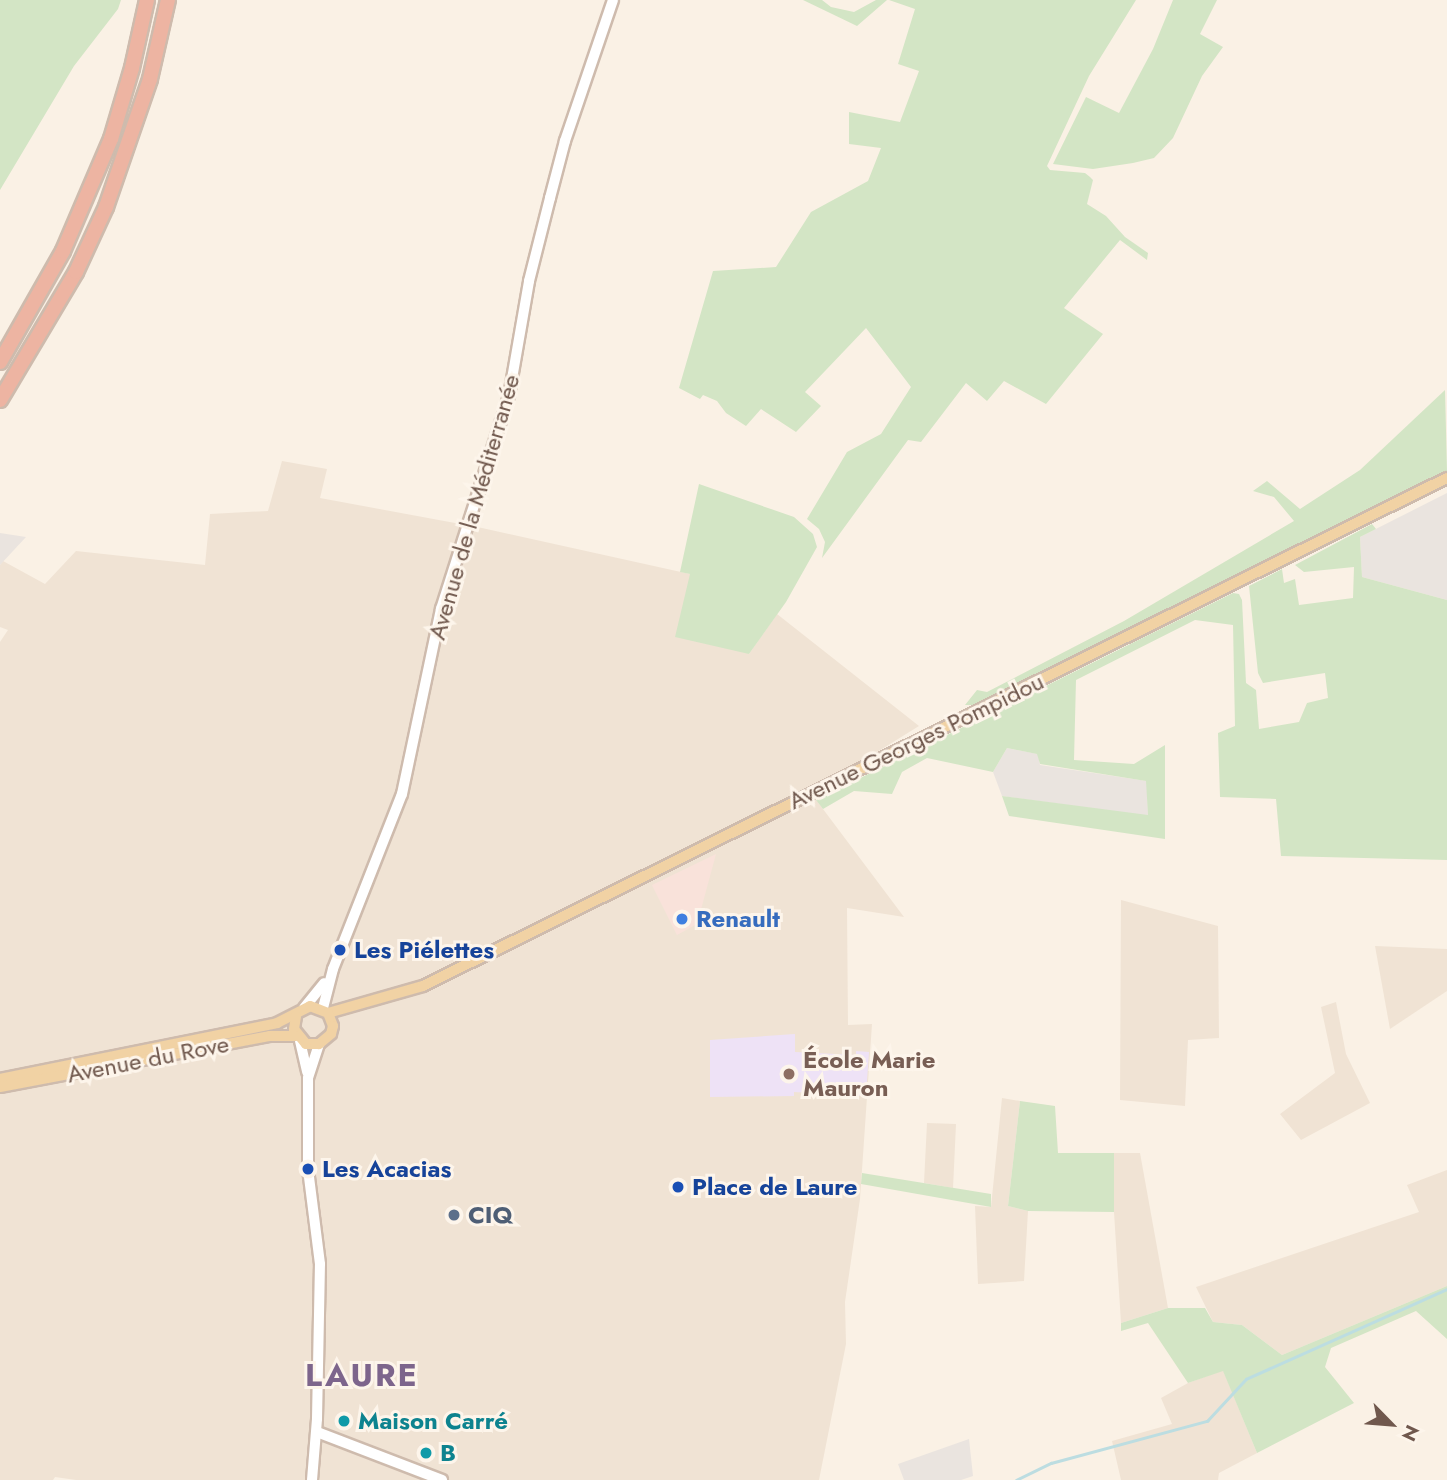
<!DOCTYPE html>
<html>
<head>
<meta charset="utf-8">
<style>
	body { margin:0 }
	#map { position:relative; width:1447px; height:1480px; overflow:hidden; background:#faf1e5; font-family:Jost,sans-serif }
	div>[style] { position:absolute }
	[style*='--x'] { left:calc(var(--x)*1px); top:calc(var(--y)*1px); width:calc(var(--w)*1px); rotate:calc(var(--a)*1deg) }
	.residential>* { inset:0; background:#f0e3d4 }
	.commercial>* { inset:0; background:#f9e2da }
	.industrial>* { inset:0; background:#eae4df }
	.education>* { inset:0; background:#eee2f6 }
	.green>* { inset:0; background:#d3e5c5 }
	.stream>* { height:2.5px; margin:-1.25px; padding:0 1.25px; transform-origin:1.25px; border-radius:1.25px; background:#bcdde1 }
	.roads { filter:drop-shadow(2px 0 #cebbad) drop-shadow(-2px 0 #cebbad) drop-shadow(0 2px #cebbad) drop-shadow(0 -2px #cebbad) }
	.secondary>* { height:10px; margin:-5px; padding:0 5px; transform-origin:5px; border-radius:5px; background:#fff }
	.primary>* { height:10px; margin:-5px; padding:0 5px; transform-origin:5px; border-radius:5px; background:#f1d2a4 }
	.highway>* { height:14px; margin:-7px; padding:0 7px; transform-origin:7px; border-radius:7px; background:#edb4a2 }
	.dots>* { width:19px; height:19px; translate:-50% -50%; box-sizing:border-box; border:4px solid #fdf5eb; border-radius:50% }
	span { translate:-50% -50%; white-space:nowrap; text-align:center; line-height:1.15; -webkit-text-stroke:6px #fdf5eb; paint-order:stroke }
	.street-label { font-size:24px; color:#70584d }
	.shop-label { font-size:24px; color:#366cbe; font-weight:700 }
	.left { translate:0 -50%; text-align:left }
	.transit-label { font-size:24px; color:#164399; font-weight:700 }
	.education-label { font-size:24px; color:#785e54; font-weight:700 }
	.service-label { font-size:24px; color:#4e5e75; font-weight:700 }
	.culture-label { font-size:24px; color:#0d838f; font-weight:700 }
	.district-label { font-size:32px; color:#7d658c; font-weight:700; letter-spacing:2px }
	.north { position:absolute; left:1356px; top:1389px; width:70px; height:70px; -webkit-text-stroke:5px #fdf5eb; paint-order:stroke; rotate:115deg; font-size:19px; font-weight:700; line-height:28px; text-align:center; color:#70584d }
	.north::after { content:''; display:block; margin:auto; width:24px; height:32px; background:#70584d; clip-path:polygon(50% 0,100% 100%,50% 72%,0 100%) }
</style>
</head>
<body>
<div id="map">
	<div class="residential">
		<div style="clip-path:polygon(282px 461px,327px 469px,320px 498px,482px 528px,690px 574px,749px 654px,777px 614px,919px 726px,811px 793px,904px 917px,847px 908px,848px 1025px,872px 1024px,860px 1199px,845px 1302px,846px 1344px,819px 1480px,76px 1480px,55px 1477px,53px 1480px,0 1480px,0 642px,8px 630px,0 627px,0 565px,3px 561px,45px 584px,76px 551px,205px 565px,210px 514px,268px 511px)"></div>
		<div style="clip-path:polygon(1121px 900px,1218px 926px,1219px 1038px,1188px 1040px,1185px 1106px,1120px 1100px)"></div>
		<div style="clip-path:polygon(1375px 946px,1447px 949px,1447px 991px,1390px 1029px)"></div>
		<div style="clip-path:polygon(1336px 1002px,1346px 1054px,1370px 1103px,1301px 1140px,1280px 1114px,1335px 1073px,1321px 1007px)"></div>
		<div style="clip-path:polygon(1002px 1098px,1020px 1101px,1008px 1206px,1028px 1211px,1024px 1281px,978px 1284px,975px 1206px,991px 1207px)"></div>
		<div style="clip-path:polygon(927px 1123px,956px 1124px,953px 1188px,924px 1183px)"></div>
		<div style="clip-path:polygon(1114px 1153px,1140px 1153px,1168px 1308px,1121px 1323px,1114px 1212px)"></div>
		<div style="clip-path:polygon(1447px 1170px,1447px 1286px,1282px 1355px,1242px 1325px,1213px 1322px,1196px 1287px,1419px 1212px,1407px 1185px)"></div>
		<div style="clip-path:polygon(1223px 1370px,1257px 1453px,1219px 1473px,1218px 1480px,1121px 1480px,1112px 1441px,1172px 1424px,1161px 1398px,1188px 1383px)"></div>
	</div>
	<div class="commercial">
		<div style="clip-path:polygon(716px 854px,697px 924px,677px 935px,652px 885px)"></div>
	</div>
	<div class="industrial">
		<div style="clip-path:polygon(1447px 493px,1447px 600px,1362px 577px,1360px 537px)"></div>
		<div style="clip-path:polygon(0 533px,26px 537px,0 565px)"></div>
		<div style="clip-path:polygon(1007px 748px,1038px 754px,1040px 765px,1147px 781px,1148px 816px,1002px 796px,993px 772px)"></div>
		<div style="clip-path:polygon(969px 1439px,973px 1476px,961px 1480px,904px 1480px,898px 1464px)"></div>
	</div>
	<div class="education">
		<div style="clip-path:polygon(795px 1034px,795px 1052px,856px 1055px,856px 1051px,869px 1052px,866px 1096px,794px 1092px,794px 1096px,710px 1097px,710px 1040px)"></div>
	</div>
	<div class="green">
		<div style="clip-path:polygon(0 0,121px 0,118px 9px,74px 66px,0 190px)"></div>
		<div style="clip-path:polygon(803px 0,822px 0,831px 7px,854px 12px,876px 0,887px 0,857px 26px)"></div>
		<div style="clip-path:polygon(889px 0,1136px 0,1089px 76px,1047px 166px,1050px 170px,1085px 173px,1090px 177px,1093px 180px,1087px 204px,1106px 216px,1125px 237px,1148px 253px,1147px 260px,1120px 240px,1064px 308px,1103px 334px,1046px 404px,1004px 381px,987px 401px,966px 383px,921px 442px,908px 440px,822px 558px,825px 542px,819px 529px,807px 519px,847px 452px,881px 434px,911px 387px,866px 328px,805px 392px,821px 406px,796px 432px,761px 409px,746px 426px,726px 413px,717px 401px,703px 395px,700px 399px,679px 388px,713px 271px,776px 267px,811px 212px,868px 181px,881px 148px,849px 144px,849px 112px,900px 122px,919px 71px,898px 64px,915px 9px)"></div>
		<div style="clip-path:polygon(1173px 0,1217px 0,1200px 34px,1223px 47px,1202px 76px,1173px 138px,1154px 158px,1133px 163px,1093px 169px,1053px 164px,1086px 97px,1119px 113px,1153px 49px)"></div>
		<div style="clip-path:polygon(1445px 390px,1447px 471px,975px 705px,965px 705px,977px 690px,987px 692px,1124px 621px,1294px 521px,1274px 497px,1253px 491px,1267px 481px,1300px 509px,1360px 470px)"></div>
		<div style="clip-path:polygon(699px 484px,794px 517px,813px 534px,817px 547px,786px 602px,749px 654px,675px 637px,690px 574px,680px 572px)"></div>
		<div style="clip-path:polygon(1372px 524px,1376px 529px,1360px 537px,1362px 577px,1447px 600px,1447px 860px,1281px 856px,1276px 799px,1220px 797px,1218px 733px,1235px 726px,1233px 625px,1195px 620px,1076px 680px,1074px 760px,1134px 764px,1165px 745px,1165px 839px,1009px 816px,1002px 796px,1148px 815px,1146px 781px,1040px 764px,1037px 754px,1007px 748px,993px 772px,927px 758px,902px 772px,892px 794px,854px 791px,823px 809px,816px 800px,1233px 593px,1239px 594px,1242px 600px,1246px 683px,1256px 690px,1259px 729px,1299px 722px,1307px 703px,1328px 698px,1325px 673px,1263px 683px,1258px 673px,1249px 586px,1282px 569px,1284px 583px,1295px 579px,1299px 605px,1353px 598px,1354px 567px,1304px 572px,1295px 565px)"></div>
		<div style="clip-path:polygon(1020px 1101px,1055px 1106px,1058px 1153px,1114px 1153px,1114px 1212px,1028px 1211px,1008px 1206px)"></div>
		<div style="clip-path:polygon(862px 1173px,991px 1194px,991px 1207px,861px 1184px)"></div>
		<div style="clip-path:polygon(1447px 1286px,1447px 1339px,1416px 1311px,1331px 1348px,1325px 1367px,1354px 1403px,1257px 1453px,1223px 1371px,1188px 1383px,1148px 1323px,1121px 1331px,1121px 1323px,1168px 1308px,1205px 1308px,1213px 1322px,1242px 1325px,1282px 1355px)"></div>
	</div>
	<div class="stream">
		<div style="--x:1016;--y:1480;--w:39;--a:-26"></div>
		<div style="--x:1051;--y:1463;--w:162;--a:-15.1"></div>
		<div style="--x:1207;--y:1421;--w:57;--a:-47.1"></div>
		<div style="--x:1246;--y:1379;--w:220;--a:-24.1"></div>
	</div>
	<div class="roads">
		<div class="secondary">
			<div style="--x:304;--y:1008;--w:32;--a:-51"></div>
			<div style="--x:323;--y:1008;--w:40;--a:-75.6"></div>
			<div style="--x:333;--y:969;--w:188;--a:-68.5"></div>
			<div style="--x:402;--y:794;--w:189;--a:-78.1"></div>
			<div style="--x:441;--y:609;--w:224;--a:-72.3"></div>
			<div style="--x:509;--y:396;--w:117;--a:-80.1"></div>
			<div style="--x:529;--y:281;--w:86;--a:-75.8"></div>
			<div style="--x:550;--y:198;--w:59;--a:-75.3"></div>
			<div style="--x:565;--y:141;--w:149;--a:-71.2"></div>
			<div style="--x:300;--y:1041;--w:32;--a:77"></div>
			<div style="--x:317;--y:1432;--w:134;--a:21"></div>
			<div style="--x:312;--y:1480;--w:61;--a:-85.3"></div>
			<div style="--x:317;--y:1419;--w:155;--a:-88.9"></div>
			<div style="--x:320;--y:1264;--w:96;--a:-97.2"></div>
			<div style="--x:308;--y:1169;--w:91;--a:-90"></div>
			<div style="--x:308;--y:1078;--w:36;--a:-72"></div>
		</div>
		<div class="primary">
			<div style="--x:328;--y:1013;--w:99;--a:-15.9"></div>
			<div style="--x:423;--y:986;--w:1143;--a:-26.39"></div>
			<div style="--x:0;--y:1079;--w:283;--a:-11.4"></div>
			<div style="--x:277;--y:1023;--w:37;--a:-27"></div>
			<div style="--x:310;--y:1006;--w:19;--a:21"></div>
			<div style="--x:328;--y:1013;--w:14;--a:69"></div>
			<div style="--x:333;--y:1026;--w:8;--a:104"></div>
			<div style="--x:331;--y:1034;--w:16;--a:140"></div>
			<div style="--x:319;--y:1044;--w:13;--a:180"></div>
			<div style="--x:306;--y:1044;--w:19;--a:-129"></div>
			<div style="--x:294;--y:1029;--w:13;--a:-81"></div>
			<div style="--x:0;--y:1087;--w:275;--a:-10.7"></div>
			<div style="--x:270;--y:1036;--w:26;--a:0"></div>
		</div>
		<div class="highway">
			<div style="--x:0;--y:362;--w:128;--a:-60.4"></div>
			<div style="--x:63;--y:251;--w:122;--a:-66.8"></div>
			<div style="--x:111;--y:139;--w:74;--a:-73.5"></div>
			<div style="--x:132;--y:68;--w:70;--a:-77.6"></div>
			<div style="--x:0;--y:400;--w:149;--a:-59.3"></div>
			<div style="--x:76;--y:272;--w:72;--a:-65.2"></div>
			<div style="--x:106;--y:207;--w:135;--a:-71"></div>
			<div style="--x:150;--y:79;--w:81;--a:-77.2"></div>
		</div>
	</div>
	<div class="dots">
		<div style="left:682px;top:919px;background:#3f7fe0"></div>
		<div style="left:340px;top:950px;background:#1a4fb4"></div>
		<div style="left:789px;top:1074px;background:#8d6e63"></div>
		<div style="left:308px;top:1169px;background:#1a4fb4"></div>
		<div style="left:678px;top:1187px;background:#1a4fb4"></div>
		<div style="left:454px;top:1215px;background:#5c6f8a"></div>
		<div style="left:344px;top:1421px;background:#0f9aa8"></div>
		<div style="left:426px;top:1453px;background:#0f9aa8"></div>
	</div>
	<div class="street-label">
		<span style="left:474px;top:507px;rotate:-74deg">Avenue de la Méditerranée</span>
		<span style="left:916px;top:741px;rotate:-26deg">Avenue Georges Pompidou</span>
		<span style="left:148px;top:1059px;rotate:-11deg">Avenue du Rove</span>
	</div>
	<div class="shop-label">
		<span class="left" style="left:696px;top:919px">Renault</span>
	</div>
	<div class="transit-label">
		<span class="left" style="left:354px;top:950px">Les Piélettes</span>
		<span class="left" style="left:322px;top:1169px">Les Acacias</span>
		<span class="left" style="left:692px;top:1187px">Place de Laure</span>
	</div>
	<div class="education-label">
		<span class="left" style="left:803px;top:1074px">École Marie<br>Mauron</span>
	</div>
	<div class="service-label">
		<span class="left" style="left:468px;top:1215px">CIQ</span>
	</div>
	<div class="culture-label">
		<span class="left" style="left:358px;top:1421px">Maison Carré</span>
		<span class="left" style="left:440px;top:1453px">B</span>
	</div>
	<div class="district-label">
		<span style="left:362px;top:1375px">LAURE</span>
	</div>
	<div class="north">N</div>
</div>
</body>
</html>
